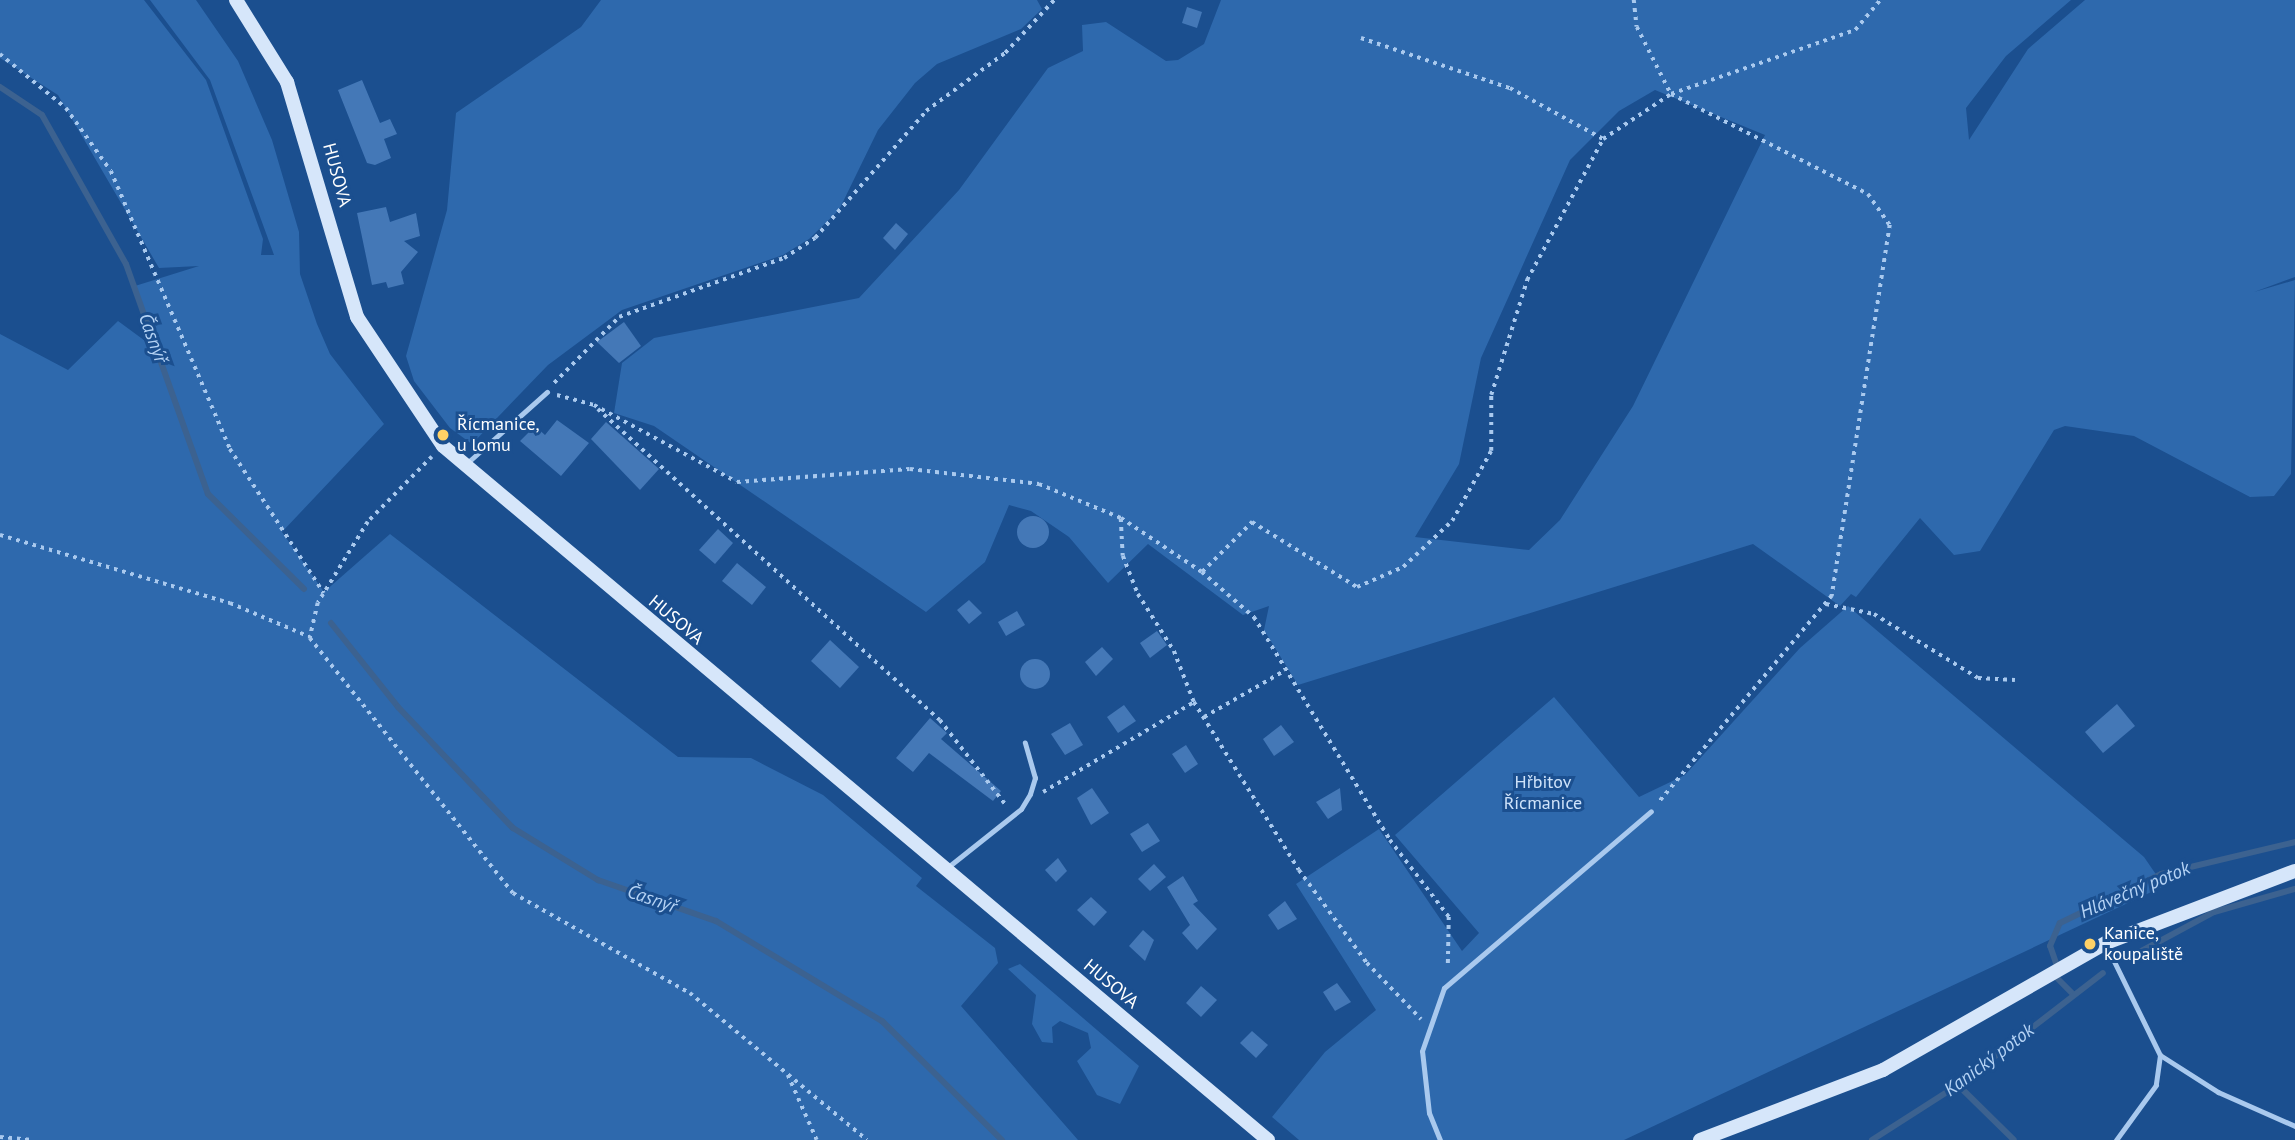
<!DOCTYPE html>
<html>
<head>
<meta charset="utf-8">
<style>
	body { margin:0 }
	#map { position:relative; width:2295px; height:1140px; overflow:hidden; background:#1b4f8f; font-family:"PT Sans",sans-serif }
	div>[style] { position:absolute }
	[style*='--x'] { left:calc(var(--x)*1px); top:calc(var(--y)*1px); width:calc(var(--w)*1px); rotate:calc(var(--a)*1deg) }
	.green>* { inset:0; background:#2e69ad }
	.stream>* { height:6px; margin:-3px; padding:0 3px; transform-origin:3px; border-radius:3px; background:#3c6290 }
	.building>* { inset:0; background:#4478b7 }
	.round { border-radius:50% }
	.path>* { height:3.5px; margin-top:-1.75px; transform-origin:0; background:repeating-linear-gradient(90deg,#a9c9ee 0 3.5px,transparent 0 8.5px) }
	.lane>* { height:5px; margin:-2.5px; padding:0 2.5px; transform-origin:2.5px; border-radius:2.5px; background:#a9c9ee }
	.secondary>* { height:14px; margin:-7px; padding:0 7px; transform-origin:7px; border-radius:7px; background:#d6e6fa }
	.dots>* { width:19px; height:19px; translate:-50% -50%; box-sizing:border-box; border:4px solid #1b4f8f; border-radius:50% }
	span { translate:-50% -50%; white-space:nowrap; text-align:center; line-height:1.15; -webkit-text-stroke:6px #1b4f8f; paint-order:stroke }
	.street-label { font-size:18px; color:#fff }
	.poi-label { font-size:18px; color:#fff }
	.left { translate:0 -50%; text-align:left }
	.park-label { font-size:18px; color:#cfe3fa }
	.water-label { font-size:19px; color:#b5d3f5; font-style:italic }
</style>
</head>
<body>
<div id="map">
	<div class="green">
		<div style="clip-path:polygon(0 0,144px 0,206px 80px,263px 239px,261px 255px,274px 255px,210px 80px,150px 0,196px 0,238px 61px,272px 140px,299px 232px,300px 274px,317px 324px,330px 354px,384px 424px,282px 532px,324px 592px,390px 534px,678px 757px,751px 758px,823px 795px,922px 878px,916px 886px,995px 948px,998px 963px,961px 1006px,1078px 1140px,0 1140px,0 334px,68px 370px,118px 321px,152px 346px,135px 286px,199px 266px,159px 268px,58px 95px,0 58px)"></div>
		<div style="clip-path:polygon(601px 0,1037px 0,1042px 9px,1021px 29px,937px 64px,915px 83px,878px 130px,839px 210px,809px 239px,783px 255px,622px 310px,548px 365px,472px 444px,450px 428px,414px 381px,406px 356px,447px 210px,456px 113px,581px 27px)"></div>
		<div style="clip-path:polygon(evenodd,1221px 0,2071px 0,2006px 56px,1966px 108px,1969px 140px,2028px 49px,2085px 0,2295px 0,2295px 277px,2254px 292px,2295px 280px,2291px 474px,2274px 496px,2250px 497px,2134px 436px,2065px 426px,2054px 430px,1980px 551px,1954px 555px,1920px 518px,1856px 597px,1851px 594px,1840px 606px,1753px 544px,1298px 685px,1264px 630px,1269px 606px,1243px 615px,1148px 544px,1108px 583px,1069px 537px,1031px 511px,1009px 505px,985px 562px,926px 612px,654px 426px,614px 413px,622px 363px,654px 338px,859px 298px,959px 190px,1048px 68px,1083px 51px,1082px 25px,1106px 22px,1166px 61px,1178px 60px,1204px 44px,1221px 0,1655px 90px,1765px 135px,1633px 406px,1560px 520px,1529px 550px,1415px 537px,1459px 464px,1481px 358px,1570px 160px,1619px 111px,1655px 90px)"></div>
		<div style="clip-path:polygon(1848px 606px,2144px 857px,2164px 886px,1624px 1140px,1299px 1140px,1272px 1117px,1325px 1052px,1376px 1010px,1296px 884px,1379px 829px,1462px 951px,1479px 933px,1395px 835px,1554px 697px,1639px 797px,1685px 775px,1800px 648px)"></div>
		<div style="clip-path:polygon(1020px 964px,1139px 1066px,1120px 1104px,1097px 1095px,1077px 1061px,1091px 1048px,1088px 1033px,1060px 1021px,1052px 1027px,1053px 1043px,1042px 1042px,1032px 1024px,1036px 995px,1008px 969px)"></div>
	</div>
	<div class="stream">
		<div style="--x:0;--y:87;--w:50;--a:33.7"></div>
		<div style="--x:42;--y:115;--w:171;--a:60.6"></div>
		<div style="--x:126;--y:264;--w:244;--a:70.4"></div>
		<div style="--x:208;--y:494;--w:135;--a:44.7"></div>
		<div style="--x:331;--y:623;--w:107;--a:51.4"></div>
		<div style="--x:398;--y:707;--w:167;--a:46.5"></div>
		<div style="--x:513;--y:828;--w:100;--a:31.5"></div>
		<div style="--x:598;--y:880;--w:125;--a:19.2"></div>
		<div style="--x:716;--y:921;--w:194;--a:31.1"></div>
		<div style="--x:882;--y:1021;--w:169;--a:44.8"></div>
		<div style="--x:2134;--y:955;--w:91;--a:-28.3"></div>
		<div style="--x:2214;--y:912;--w:84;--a:-15.9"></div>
		<div style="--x:2056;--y:963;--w:18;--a:-109"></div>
		<div style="--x:2050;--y:946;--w:25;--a:-67"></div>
		<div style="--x:2060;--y:923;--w:112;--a:-25.9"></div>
		<div style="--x:2161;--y:874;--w:138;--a:-13.4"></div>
		<div style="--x:2056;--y:977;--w:23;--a:45"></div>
		<div style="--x:1958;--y:1085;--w:78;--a:44.5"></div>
		<div style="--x:1872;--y:1140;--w:102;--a:-32.6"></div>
		<div style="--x:1958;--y:1085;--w:183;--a:-37.7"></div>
	</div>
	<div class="building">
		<div style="clip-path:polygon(1187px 7px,1202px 12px,1197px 28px,1182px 23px)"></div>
		<div style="clip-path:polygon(362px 80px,380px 123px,390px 119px,397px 134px,384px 139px,391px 158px,375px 165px,367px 163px,338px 90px)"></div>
		<div style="clip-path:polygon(386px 207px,390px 222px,416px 213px,420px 236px,404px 241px,418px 252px,401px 272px,404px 284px,388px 288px,386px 282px,372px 285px,357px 213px)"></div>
		<div style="clip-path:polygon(896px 223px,908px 234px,895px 250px,883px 238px)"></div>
		<div style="clip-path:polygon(624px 322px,641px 346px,619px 363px,597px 342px)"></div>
		<div style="clip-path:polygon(557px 420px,589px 443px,561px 476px,520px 441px,535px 426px,545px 435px)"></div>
		<div style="clip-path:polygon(606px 422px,659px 469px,640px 490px,591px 439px)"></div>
		<div class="round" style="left:1017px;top:516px;width:32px;height:32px"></div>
		<div style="clip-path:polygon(718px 529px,733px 543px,715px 564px,699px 550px)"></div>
		<div style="clip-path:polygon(737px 563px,766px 587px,752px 605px,722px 581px)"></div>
		<div style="clip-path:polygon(969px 600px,982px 613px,969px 624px,957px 610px)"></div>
		<div style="clip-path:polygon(1017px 611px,1025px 625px,1006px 636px,998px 622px)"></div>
		<div style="clip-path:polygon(1157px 631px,1167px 645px,1150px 658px,1140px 643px)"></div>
		<div style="clip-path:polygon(830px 640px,859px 667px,840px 688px,811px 661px)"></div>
		<div style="clip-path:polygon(1102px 647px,1113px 659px,1096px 676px,1085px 662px)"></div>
		<div class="round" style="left:1020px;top:659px;width:30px;height:30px"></div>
		<div style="clip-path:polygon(2117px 704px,2135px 726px,2103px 753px,2085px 732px)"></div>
		<div style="clip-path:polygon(1124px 705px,1136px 721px,1118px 733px,1107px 717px)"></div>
		<div style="clip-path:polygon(930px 718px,947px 733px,941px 739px,1001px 791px,993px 801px,929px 753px,913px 772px,896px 758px)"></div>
		<div style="clip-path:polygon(1070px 723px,1083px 745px,1065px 755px,1051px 734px)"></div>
		<div style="clip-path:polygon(1281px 725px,1294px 742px,1274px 756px,1263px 739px)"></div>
		<div style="clip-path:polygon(1186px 745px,1198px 764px,1185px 773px,1172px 754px)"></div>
		<div style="clip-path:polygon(1092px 788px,1109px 813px,1091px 825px,1077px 798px)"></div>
		<div style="clip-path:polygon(1340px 788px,1342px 810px,1328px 819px,1316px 802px)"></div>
		<div style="clip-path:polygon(1148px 823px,1160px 841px,1142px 852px,1130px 834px)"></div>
		<div style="clip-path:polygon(1058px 858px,1067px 871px,1056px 882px,1045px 870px)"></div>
		<div style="clip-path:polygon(1154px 864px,1166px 877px,1150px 891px,1138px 879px)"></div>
		<div style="clip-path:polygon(1183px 876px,1198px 901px,1193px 904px,1217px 929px,1197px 950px,1182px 933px,1190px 925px,1167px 887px)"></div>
		<div style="clip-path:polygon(1091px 897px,1107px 912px,1094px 926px,1077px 910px)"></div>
		<div style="clip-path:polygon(1285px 901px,1297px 919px,1278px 930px,1268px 915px)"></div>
		<div style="clip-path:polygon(1143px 930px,1154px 940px,1145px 961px,1129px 946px)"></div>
		<div style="clip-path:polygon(1337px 983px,1351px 1002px,1335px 1011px,1323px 992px)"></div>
		<div style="clip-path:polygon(1201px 986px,1217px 1000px,1201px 1017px,1186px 1003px)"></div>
		<div style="clip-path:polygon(1252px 1031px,1268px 1045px,1256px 1058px,1240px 1043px)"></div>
	</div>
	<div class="path">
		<div style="--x:1634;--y:0;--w:27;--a:84"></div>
		<div style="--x:1637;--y:27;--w:75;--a:63.1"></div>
		<div style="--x:1671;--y:94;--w:221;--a:26.9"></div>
		<div style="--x:1868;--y:194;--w:38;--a:55"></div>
		<div style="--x:1890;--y:225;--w:376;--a:98.9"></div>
		<div style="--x:1832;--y:596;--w:270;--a:130"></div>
		<div style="--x:1361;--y:38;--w:157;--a:18.6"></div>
		<div style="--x:1510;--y:88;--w:106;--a:28.7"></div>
		<div style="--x:0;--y:54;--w:85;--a:39.3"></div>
		<div style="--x:66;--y:108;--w:77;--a:54.5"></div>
		<div style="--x:111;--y:171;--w:302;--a:66.8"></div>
		<div style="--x:230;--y:449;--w:172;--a:56.9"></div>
		<div style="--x:554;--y:383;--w:93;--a:-45.4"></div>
		<div style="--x:619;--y:317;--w:175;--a:-19.7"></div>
		<div style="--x:784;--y:258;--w:37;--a:-33"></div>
		<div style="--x:815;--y:238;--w:169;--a:-48.8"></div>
		<div style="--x:926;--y:111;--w:98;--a:-36.3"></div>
		<div style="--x:1005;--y:53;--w:72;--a:-47.2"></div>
		<div style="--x:557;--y:395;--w:38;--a:15"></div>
		<div style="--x:594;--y:405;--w:162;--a:28.3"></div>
		<div style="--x:737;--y:482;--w:173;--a:-4.3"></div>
		<div style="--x:910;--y:469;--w:130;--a:6.6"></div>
		<div style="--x:1039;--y:484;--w:89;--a:22.5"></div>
		<div style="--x:1121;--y:518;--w:97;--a:33.7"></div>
		<div style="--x:1202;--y:572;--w:71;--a:-45"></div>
		<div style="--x:1252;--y:522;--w:123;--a:31.8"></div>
		<div style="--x:1357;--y:587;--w:50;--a:-23.5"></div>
		<div style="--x:1403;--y:567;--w:67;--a:-43.2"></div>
		<div style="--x:1452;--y:521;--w:80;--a:-60.9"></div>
		<div style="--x:1491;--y:451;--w:56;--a:-90"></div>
		<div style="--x:1491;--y:395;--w:121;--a:-72.6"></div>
		<div style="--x:1527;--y:280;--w:160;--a:-61.7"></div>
		<div style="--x:1603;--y:139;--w:82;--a:-33.5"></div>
		<div style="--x:1671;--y:94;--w:195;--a:-19.2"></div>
		<div style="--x:1855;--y:30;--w:39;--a:-50"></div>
		<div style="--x:598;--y:409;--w:462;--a:42.3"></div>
		<div style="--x:940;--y:720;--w:108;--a:52.2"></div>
		<div style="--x:432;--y:457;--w:91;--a:134.6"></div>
		<div style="--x:368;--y:522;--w:95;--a:121.7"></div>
		<div style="--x:318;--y:603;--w:36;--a:103"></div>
		<div style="--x:310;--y:638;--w:326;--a:51.5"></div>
		<div style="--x:513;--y:893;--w:203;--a:29.5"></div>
		<div style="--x:690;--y:993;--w:230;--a:39.7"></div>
		<div style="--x:1121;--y:519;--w:37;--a:87"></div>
		<div style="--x:1123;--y:556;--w:41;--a:68.5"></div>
		<div style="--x:1138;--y:594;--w:67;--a:57.7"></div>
		<div style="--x:1174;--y:651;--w:55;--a:68.6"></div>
		<div style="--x:1194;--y:702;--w:198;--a:58"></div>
		<div style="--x:1299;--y:870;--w:115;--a:53.8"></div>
		<div style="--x:1367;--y:963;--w:78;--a:46"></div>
		<div style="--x:0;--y:535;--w:240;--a:16.5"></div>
		<div style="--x:230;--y:603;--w:87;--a:23"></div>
		<div style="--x:1202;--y:572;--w:69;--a:40.9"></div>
		<div style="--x:1254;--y:617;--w:261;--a:58.6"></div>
		<div style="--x:1390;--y:840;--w:97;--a:52.5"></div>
		<div style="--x:1449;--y:917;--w:50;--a:91.1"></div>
		<div style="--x:1826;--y:604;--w:49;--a:11.8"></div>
		<div style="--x:1874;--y:614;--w:122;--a:31.6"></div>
		<div style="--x:1978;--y:678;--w:37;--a:3"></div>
		<div style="--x:1204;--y:717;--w:92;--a:-29.9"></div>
		<div style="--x:1043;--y:792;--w:176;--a:-30.8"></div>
		<div style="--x:788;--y:1075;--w:71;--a:66"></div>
		<div style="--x:0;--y:1137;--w:33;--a:5"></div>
	</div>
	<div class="lane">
		<div style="--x:467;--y:463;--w:107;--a:-41.6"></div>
		<div style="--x:948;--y:867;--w:93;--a:-38.5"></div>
		<div style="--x:1021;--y:809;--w:17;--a:-59"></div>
		<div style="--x:1030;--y:794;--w:17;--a:-73"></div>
		<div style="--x:1035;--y:778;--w:37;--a:-106"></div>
		<div style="--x:2106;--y:945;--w:123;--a:63.9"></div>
		<div style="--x:2160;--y:1055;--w:30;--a:98"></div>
		<div style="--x:2156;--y:1085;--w:68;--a:126"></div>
		<div style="--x:2160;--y:1055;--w:69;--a:32.5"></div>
		<div style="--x:2218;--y:1092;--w:84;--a:23.8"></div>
		<div style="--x:1440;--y:1140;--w:29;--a:-112"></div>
		<div style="--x:1429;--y:1113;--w:62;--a:-96.4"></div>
		<div style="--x:1422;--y:1051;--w:67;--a:-70.8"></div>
		<div style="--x:1444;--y:988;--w:272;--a:-40.5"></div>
	</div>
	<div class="secondary">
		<div style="--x:236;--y:0;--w:97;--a:58.1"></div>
		<div style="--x:287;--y:82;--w:245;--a:73.4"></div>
		<div style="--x:357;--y:317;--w:155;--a:56.3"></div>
		<div style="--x:443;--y:446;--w:1078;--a:40.07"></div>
		<div style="--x:1700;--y:1140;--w:196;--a:-20.9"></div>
		<div style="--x:1883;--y:1070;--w:257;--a:-29.7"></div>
		<div style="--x:2106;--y:943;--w:202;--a:-20.9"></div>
	</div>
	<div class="dots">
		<div style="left:443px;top:435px;background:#ffd166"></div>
		<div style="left:2090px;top:944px;background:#ffd166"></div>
	</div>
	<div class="street-label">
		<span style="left:337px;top:175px;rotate:75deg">HUSOVA</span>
		<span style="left:676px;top:620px;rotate:40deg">HUSOVA</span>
		<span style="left:1111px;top:984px;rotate:40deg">HUSOVA</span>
	</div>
	<div class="poi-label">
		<span class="left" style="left:457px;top:435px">Řícmanice,<br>u lomu</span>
		<span class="left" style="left:2104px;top:944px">Kanice,<br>koupaliště</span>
	</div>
	<div class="park-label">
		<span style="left:1543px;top:793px">Hřbitov<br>Řícmanice</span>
	</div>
	<div class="water-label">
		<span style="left:153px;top:338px;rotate:70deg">Časnýř</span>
		<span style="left:2135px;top:890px;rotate:-23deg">Hlávečný potok</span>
		<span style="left:652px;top:899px;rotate:19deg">Časnýř</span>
		<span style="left:1989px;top:1060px;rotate:-37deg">Kanický potok</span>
	</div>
</div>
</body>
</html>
